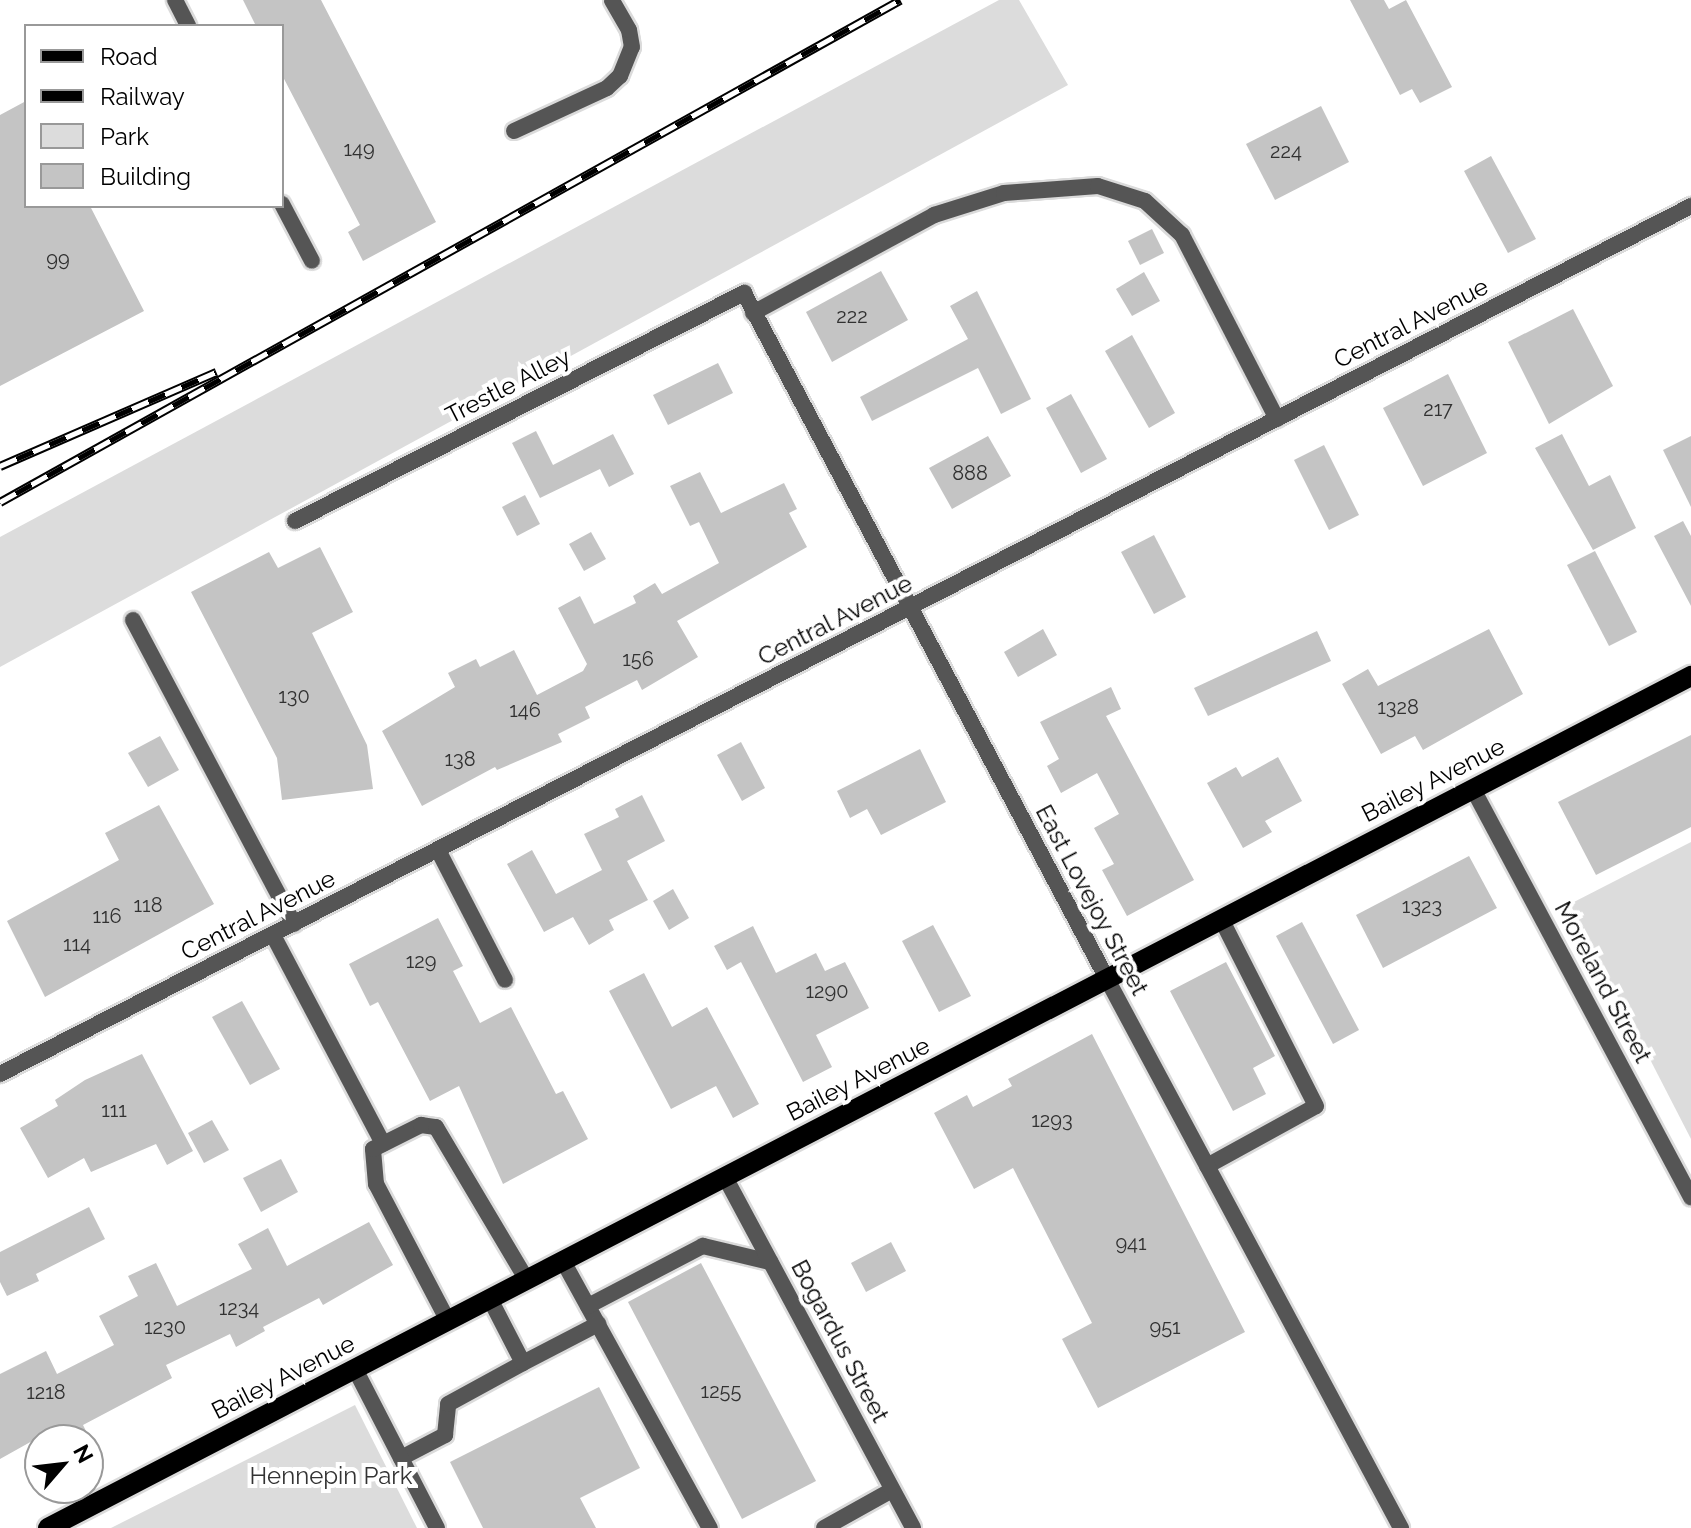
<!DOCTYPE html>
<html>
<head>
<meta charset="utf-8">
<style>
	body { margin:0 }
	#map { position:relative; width:1691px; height:1528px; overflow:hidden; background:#fff; font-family:Raleway,sans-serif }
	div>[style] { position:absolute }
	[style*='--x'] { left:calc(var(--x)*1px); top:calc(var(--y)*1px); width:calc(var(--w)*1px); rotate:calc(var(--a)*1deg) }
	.green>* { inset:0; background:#dcdcdc }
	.building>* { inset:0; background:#c4c4c4 }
	.roads { filter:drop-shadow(2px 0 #dbdbdb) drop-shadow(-2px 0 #dbdbdb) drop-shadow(0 2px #dbdbdb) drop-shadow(0 -2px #dbdbdb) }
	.service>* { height:16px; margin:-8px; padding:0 8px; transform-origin:8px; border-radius:8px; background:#555 }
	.minor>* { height:16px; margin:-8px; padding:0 8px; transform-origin:8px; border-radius:8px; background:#555 }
	.tertiary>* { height:16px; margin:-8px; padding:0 8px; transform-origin:8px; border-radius:8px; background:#555 }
	.primary>* { height:20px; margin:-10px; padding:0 10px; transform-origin:10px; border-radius:10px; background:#000 }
	.rail>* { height:9px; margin-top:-4.5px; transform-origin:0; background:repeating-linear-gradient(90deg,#fff 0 18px,#000 0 36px); box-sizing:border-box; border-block:2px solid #000 }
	span { translate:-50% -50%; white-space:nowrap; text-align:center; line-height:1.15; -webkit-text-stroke:8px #fff; paint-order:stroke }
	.number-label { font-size:20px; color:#313131 }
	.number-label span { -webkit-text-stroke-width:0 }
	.street-label { font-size:24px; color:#000 }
	.park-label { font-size:24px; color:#333 }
	.legend { position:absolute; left:24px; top:24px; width:260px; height:184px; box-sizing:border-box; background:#fff; border:2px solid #999; margin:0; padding:10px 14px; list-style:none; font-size:24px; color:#000 }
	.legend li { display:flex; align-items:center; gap:16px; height:40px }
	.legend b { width:40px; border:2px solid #999 }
	.north { position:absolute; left:24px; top:1424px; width:80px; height:80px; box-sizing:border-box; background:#fff; border:2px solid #999; border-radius:50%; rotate:62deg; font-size:22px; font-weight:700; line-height:32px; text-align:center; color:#000 }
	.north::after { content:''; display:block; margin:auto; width:28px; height:36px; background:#000; clip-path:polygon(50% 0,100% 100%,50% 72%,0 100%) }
</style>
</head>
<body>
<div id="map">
	<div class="green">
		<div style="clip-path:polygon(999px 0,1019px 0,1068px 85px,0 667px,0 537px)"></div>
		<div style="clip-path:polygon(1691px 842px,1691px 1139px,1570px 904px)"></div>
		<div style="clip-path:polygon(355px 1405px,417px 1528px,111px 1528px)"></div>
	</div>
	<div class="building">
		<div style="clip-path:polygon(243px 0,321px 0,436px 222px,363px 261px,348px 232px,360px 225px,282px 75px,282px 26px,256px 26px)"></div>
		<div style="clip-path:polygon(1350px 0,1384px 0,1389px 9px,1406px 0,1452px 87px,1420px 103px,1412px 89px,1400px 95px)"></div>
		<div style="clip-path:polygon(26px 101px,26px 206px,90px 206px,144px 311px,0 386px,0 115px)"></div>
		<div style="clip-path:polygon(1321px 106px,1349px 162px,1275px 200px,1246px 144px)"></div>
		<div style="clip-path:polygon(1491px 156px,1536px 239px,1508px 253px,1464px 171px)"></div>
		<div style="clip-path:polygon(1152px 229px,1164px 253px,1140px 265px,1128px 241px)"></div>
		<div style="clip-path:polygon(881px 271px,908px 320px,832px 362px,806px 312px)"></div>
		<div style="clip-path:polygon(1144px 272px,1160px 301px,1132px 316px,1116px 289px)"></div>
		<div style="clip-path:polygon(977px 291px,1031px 399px,1001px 414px,978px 368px,872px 421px,860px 397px,968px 339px,950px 306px)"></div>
		<div style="clip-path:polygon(1573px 309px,1613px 386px,1549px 424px,1508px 342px)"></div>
		<div style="clip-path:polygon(1132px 335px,1175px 413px,1149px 428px,1105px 351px)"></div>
		<div style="clip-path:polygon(718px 363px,733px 393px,668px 425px,653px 395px)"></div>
		<div style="clip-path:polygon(1448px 374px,1487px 453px,1423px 486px,1383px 408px)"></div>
		<div style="clip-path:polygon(1071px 394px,1107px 459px,1081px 473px,1046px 408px)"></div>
		<div style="clip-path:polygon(536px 431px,553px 465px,613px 434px,634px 474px,609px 487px,600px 469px,540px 498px,512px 443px)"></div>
		<div style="clip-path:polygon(1562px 434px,1589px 486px,1610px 475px,1636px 528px,1593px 550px,1535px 448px)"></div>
		<div style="clip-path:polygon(988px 436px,1011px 476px,952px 509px,929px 468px)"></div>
		<div style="clip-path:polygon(1691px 436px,1691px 507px,1663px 450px)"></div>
		<div style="clip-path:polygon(1324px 445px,1359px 515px,1329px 530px,1294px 460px)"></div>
		<div style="clip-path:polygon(700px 472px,721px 513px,784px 483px,797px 509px,789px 513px,807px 547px,677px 621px,698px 657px,642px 690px,637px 680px,585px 707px,590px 718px,558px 734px,562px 742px,497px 770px,495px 767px,422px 806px,382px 731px,455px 687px,448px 673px,476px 659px,480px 667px,514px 650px,537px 695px,583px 671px,587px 664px,558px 608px,580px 596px,594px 624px,636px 603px,633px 596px,655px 583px,662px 594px,719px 563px,699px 522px,690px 526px,670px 486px)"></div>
		<div style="clip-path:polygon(525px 495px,540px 524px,517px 536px,502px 507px)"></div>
		<div style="clip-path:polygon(1683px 521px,1691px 536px,1691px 606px,1654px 536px)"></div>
		<div style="clip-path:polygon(591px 532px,606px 559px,584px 571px,569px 544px)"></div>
		<div style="clip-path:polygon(1154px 535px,1186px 597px,1154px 614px,1121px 552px)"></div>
		<div style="clip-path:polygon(320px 547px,353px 612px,312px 633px,367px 745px,373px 789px,282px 800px,277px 758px,191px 592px,269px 552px,278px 568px)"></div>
		<div style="clip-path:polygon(1595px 551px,1637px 632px,1609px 646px,1567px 565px)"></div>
		<div style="clip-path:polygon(1043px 629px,1057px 655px,1018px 677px,1004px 652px)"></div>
		<div style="clip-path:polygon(1489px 629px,1523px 694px,1423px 750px,1415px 736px,1381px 754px,1342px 684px,1368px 669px,1378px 686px)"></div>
		<div style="clip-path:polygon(1317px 631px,1331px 661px,1208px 716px,1194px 688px)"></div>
		<div style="clip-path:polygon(1111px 687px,1121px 709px,1106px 716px,1194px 880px,1127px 916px,1102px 870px,1114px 864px,1094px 828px,1119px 814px,1097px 773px,1061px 793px,1047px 766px,1059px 759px,1040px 722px)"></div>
		<div style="clip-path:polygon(1691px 735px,1691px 827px,1596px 875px,1558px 802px)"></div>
		<div style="clip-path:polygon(160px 736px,179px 770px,148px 787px,128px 753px)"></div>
		<div style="clip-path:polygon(741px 742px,765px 788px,742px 801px,717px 755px)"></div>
		<div style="clip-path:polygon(920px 749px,946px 802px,881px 835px,867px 809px,850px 818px,837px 791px)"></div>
		<div style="clip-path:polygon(1278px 757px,1302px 801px,1265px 821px,1272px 832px,1243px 848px,1207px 783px,1236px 767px,1242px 777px)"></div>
		<div style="clip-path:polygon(642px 795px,665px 841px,627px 861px,648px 900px,609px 920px,614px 930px,589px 945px,573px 917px,544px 932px,507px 864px,532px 850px,556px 894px,602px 870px,584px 834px,619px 817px,615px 809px)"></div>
		<div style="clip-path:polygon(159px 805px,214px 904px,45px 997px,7px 921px,119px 860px,105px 833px)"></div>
		<div style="clip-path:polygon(1469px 856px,1497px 908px,1383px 968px,1356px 915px)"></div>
		<div style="clip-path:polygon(673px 889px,689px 918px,669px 930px,653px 901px)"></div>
		<div style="clip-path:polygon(438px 918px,463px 966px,453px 971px,480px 1023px,511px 1007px,556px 1094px,563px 1091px,588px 1139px,503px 1184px,459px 1086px,430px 1101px,378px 1002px,370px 1006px,349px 964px)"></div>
		<div style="clip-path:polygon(1302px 922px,1359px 1030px,1333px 1044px,1276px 936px)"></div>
		<div style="clip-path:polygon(933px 925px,971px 996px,939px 1012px,902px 941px)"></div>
		<div style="clip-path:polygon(753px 926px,776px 973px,816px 953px,825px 971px,845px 962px,869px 1008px,816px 1035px,832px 1067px,803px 1082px,741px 962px,727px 970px,714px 946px)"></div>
		<div style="clip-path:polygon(1226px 962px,1275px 1056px,1253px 1068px,1266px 1094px,1233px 1111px,1170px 991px)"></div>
		<div style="clip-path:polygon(644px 973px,672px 1027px,707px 1007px,759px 1104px,733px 1118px,716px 1086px,671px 1109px,609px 991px)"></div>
		<div style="clip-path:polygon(242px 1001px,280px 1069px,250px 1085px,212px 1017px)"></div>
		<div style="clip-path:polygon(1092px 1034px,1245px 1332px,1098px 1408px,1062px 1339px,1092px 1323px,1013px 1168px,974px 1189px,934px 1113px,967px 1095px,973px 1107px,1012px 1086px,1008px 1079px)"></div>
		<div style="clip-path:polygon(142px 1054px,193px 1151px,167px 1165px,156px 1144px,91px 1172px,84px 1158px,48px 1178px,20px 1128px,58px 1106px,55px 1100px,85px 1080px)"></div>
		<div style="clip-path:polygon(212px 1120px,229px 1150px,204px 1163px,188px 1133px)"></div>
		<div style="clip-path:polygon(281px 1159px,298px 1192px,261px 1212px,243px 1178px)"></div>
		<div style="clip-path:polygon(89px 1207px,105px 1239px,36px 1274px,39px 1281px,7px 1296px,0 1282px,0 1252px)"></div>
		<div style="clip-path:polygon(369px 1222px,393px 1265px,323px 1305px,319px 1298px,263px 1327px,265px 1331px,236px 1347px,230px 1334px,166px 1365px,172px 1378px,83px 1425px,86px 1431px,69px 1440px,34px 1440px,0 1459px,0 1374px,46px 1351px,57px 1374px,114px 1345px,99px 1316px,138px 1296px,128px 1276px,156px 1263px,177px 1306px,252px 1269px,238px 1244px,268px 1228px,287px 1266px)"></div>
		<div style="clip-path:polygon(891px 1242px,906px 1271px,866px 1292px,851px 1263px)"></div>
		<div style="clip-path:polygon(701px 1263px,816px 1481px,742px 1519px,628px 1302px)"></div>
		<div style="clip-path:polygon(599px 1387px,640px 1468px,580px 1498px,596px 1528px,483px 1528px,450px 1462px)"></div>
	</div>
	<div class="roads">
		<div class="service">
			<div style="--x:175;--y:0;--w:29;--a:63"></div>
			<div style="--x:514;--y:131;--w:102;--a:-24.8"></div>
			<div style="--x:607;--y:88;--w:18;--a:-43"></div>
			<div style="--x:620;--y:76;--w:31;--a:-68"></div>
			<div style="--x:632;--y:47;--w:17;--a:-100"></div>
			<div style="--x:629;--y:30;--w:34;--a:-120"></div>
			<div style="--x:282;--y:204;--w:64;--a:62.2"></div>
			<div style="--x:753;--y:313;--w:206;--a:-28.4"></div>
			<div style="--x:934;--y:215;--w:73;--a:-17.4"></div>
			<div style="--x:1004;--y:193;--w:94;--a:-4.3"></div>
			<div style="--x:1098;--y:186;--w:49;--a:17.7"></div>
			<div style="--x:1145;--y:201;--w:50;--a:42.6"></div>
			<div style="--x:1182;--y:235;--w:207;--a:62.7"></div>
			<div style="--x:133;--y:620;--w:344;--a:62.1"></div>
			<div style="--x:438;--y:850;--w:146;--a:62.7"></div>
			<div style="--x:273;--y:935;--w:236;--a:62.2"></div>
			<div style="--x:1207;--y:1166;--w:124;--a:-28.8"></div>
			<div style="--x:1316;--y:1106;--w:210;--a:-116.9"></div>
			<div style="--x:563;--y:1261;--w:305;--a:61.2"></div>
			<div style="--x:588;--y:1306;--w:130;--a:-27.6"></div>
			<div style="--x:703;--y:1246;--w:69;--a:13.4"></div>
			<div style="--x:448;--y:1321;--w:155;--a:-117.7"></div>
			<div style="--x:376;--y:1184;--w:35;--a:-95"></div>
			<div style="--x:373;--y:1149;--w:54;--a:-26.6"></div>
			<div style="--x:421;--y:1125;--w:15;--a:8"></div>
			<div style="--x:436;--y:1127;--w:178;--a:59.3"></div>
			<div style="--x:523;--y:1363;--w:85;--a:-27.5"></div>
			<div style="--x:401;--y:1458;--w:50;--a:-27.6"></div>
			<div style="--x:445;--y:1435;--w:31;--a:-84"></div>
			<div style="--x:448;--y:1404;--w:85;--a:-28.7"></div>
			<div style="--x:523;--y:1363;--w:72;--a:-117.3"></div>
			<div style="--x:824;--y:1528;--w:78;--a:-29.2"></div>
		</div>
		<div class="minor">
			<div style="--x:295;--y:521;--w:504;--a:-26.92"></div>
			<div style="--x:744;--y:293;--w:776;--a:62.11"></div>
			<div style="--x:1473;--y:789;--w:463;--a:61.9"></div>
			<div style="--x:0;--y:1074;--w:1901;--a:-27.17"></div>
			<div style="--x:725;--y:1177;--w:398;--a:61.8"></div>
			<div style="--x:355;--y:1369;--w:179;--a:62.7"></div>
		</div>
		<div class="tertiary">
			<div style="--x:1107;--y:979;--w:623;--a:61.83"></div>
		</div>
		<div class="primary">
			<div style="--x:48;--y:1528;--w:1851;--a:-27.41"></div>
		</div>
	</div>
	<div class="rail">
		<div style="--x:0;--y:466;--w:236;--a:-23.5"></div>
		<div style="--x:0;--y:502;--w:1031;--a:-29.15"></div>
	</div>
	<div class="number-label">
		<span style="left:359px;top:149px">149</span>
		<span style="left:1286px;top:151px">224</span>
		<span style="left:58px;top:259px">99</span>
		<span style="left:852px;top:316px">222</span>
		<span style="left:1438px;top:409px">217</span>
		<span style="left:970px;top:473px">888</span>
		<span style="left:638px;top:659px">156</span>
		<span style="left:294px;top:696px">130</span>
		<span style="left:1398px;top:707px">1328</span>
		<span style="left:525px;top:710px">146</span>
		<span style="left:460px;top:759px">138</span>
		<span style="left:148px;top:905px">118</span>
		<span style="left:1422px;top:906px">1323</span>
		<span style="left:107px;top:916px">116</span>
		<span style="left:77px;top:944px">114</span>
		<span style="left:421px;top:961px">129</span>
		<span style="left:827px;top:991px">1290</span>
		<span style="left:114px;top:1110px">111</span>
		<span style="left:1052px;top:1120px">1293</span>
		<span style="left:1131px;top:1243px">941</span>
		<span style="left:239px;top:1308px">1234</span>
		<span style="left:165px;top:1327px">1230</span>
		<span style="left:1165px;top:1327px">951</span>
		<span style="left:721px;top:1391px">1255</span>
		<span style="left:46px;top:1392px">1218</span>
	</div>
	<div class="street-label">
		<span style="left:1411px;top:323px;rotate:-27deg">Central Avenue</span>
		<span style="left:508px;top:386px;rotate:-27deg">Trestle Alley</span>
		<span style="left:835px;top:620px;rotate:-27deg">Central Avenue</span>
		<span style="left:1433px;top:780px;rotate:-27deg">Bailey Avenue</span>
		<span style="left:1092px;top:900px;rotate:62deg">East Lovejoy Street</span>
		<span style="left:258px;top:915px;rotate:-27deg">Central Avenue</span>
		<span style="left:1603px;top:982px;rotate:62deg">Moreland Street</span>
		<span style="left:858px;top:1079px;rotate:-27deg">Bailey Avenue</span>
		<span style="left:840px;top:1341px;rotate:62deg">Bogardus Street</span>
		<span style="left:283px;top:1377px;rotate:-27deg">Bailey Avenue</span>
	</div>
	<div class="park-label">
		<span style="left:331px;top:1476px">Hennepin Park</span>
	</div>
	<ul class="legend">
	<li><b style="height:10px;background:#000"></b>Road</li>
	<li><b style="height:10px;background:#000"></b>Railway</li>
	<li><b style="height:22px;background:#dcdcdc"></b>Park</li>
	<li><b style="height:22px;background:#c4c4c4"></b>Building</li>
	</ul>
	<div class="north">N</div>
</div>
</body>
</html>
